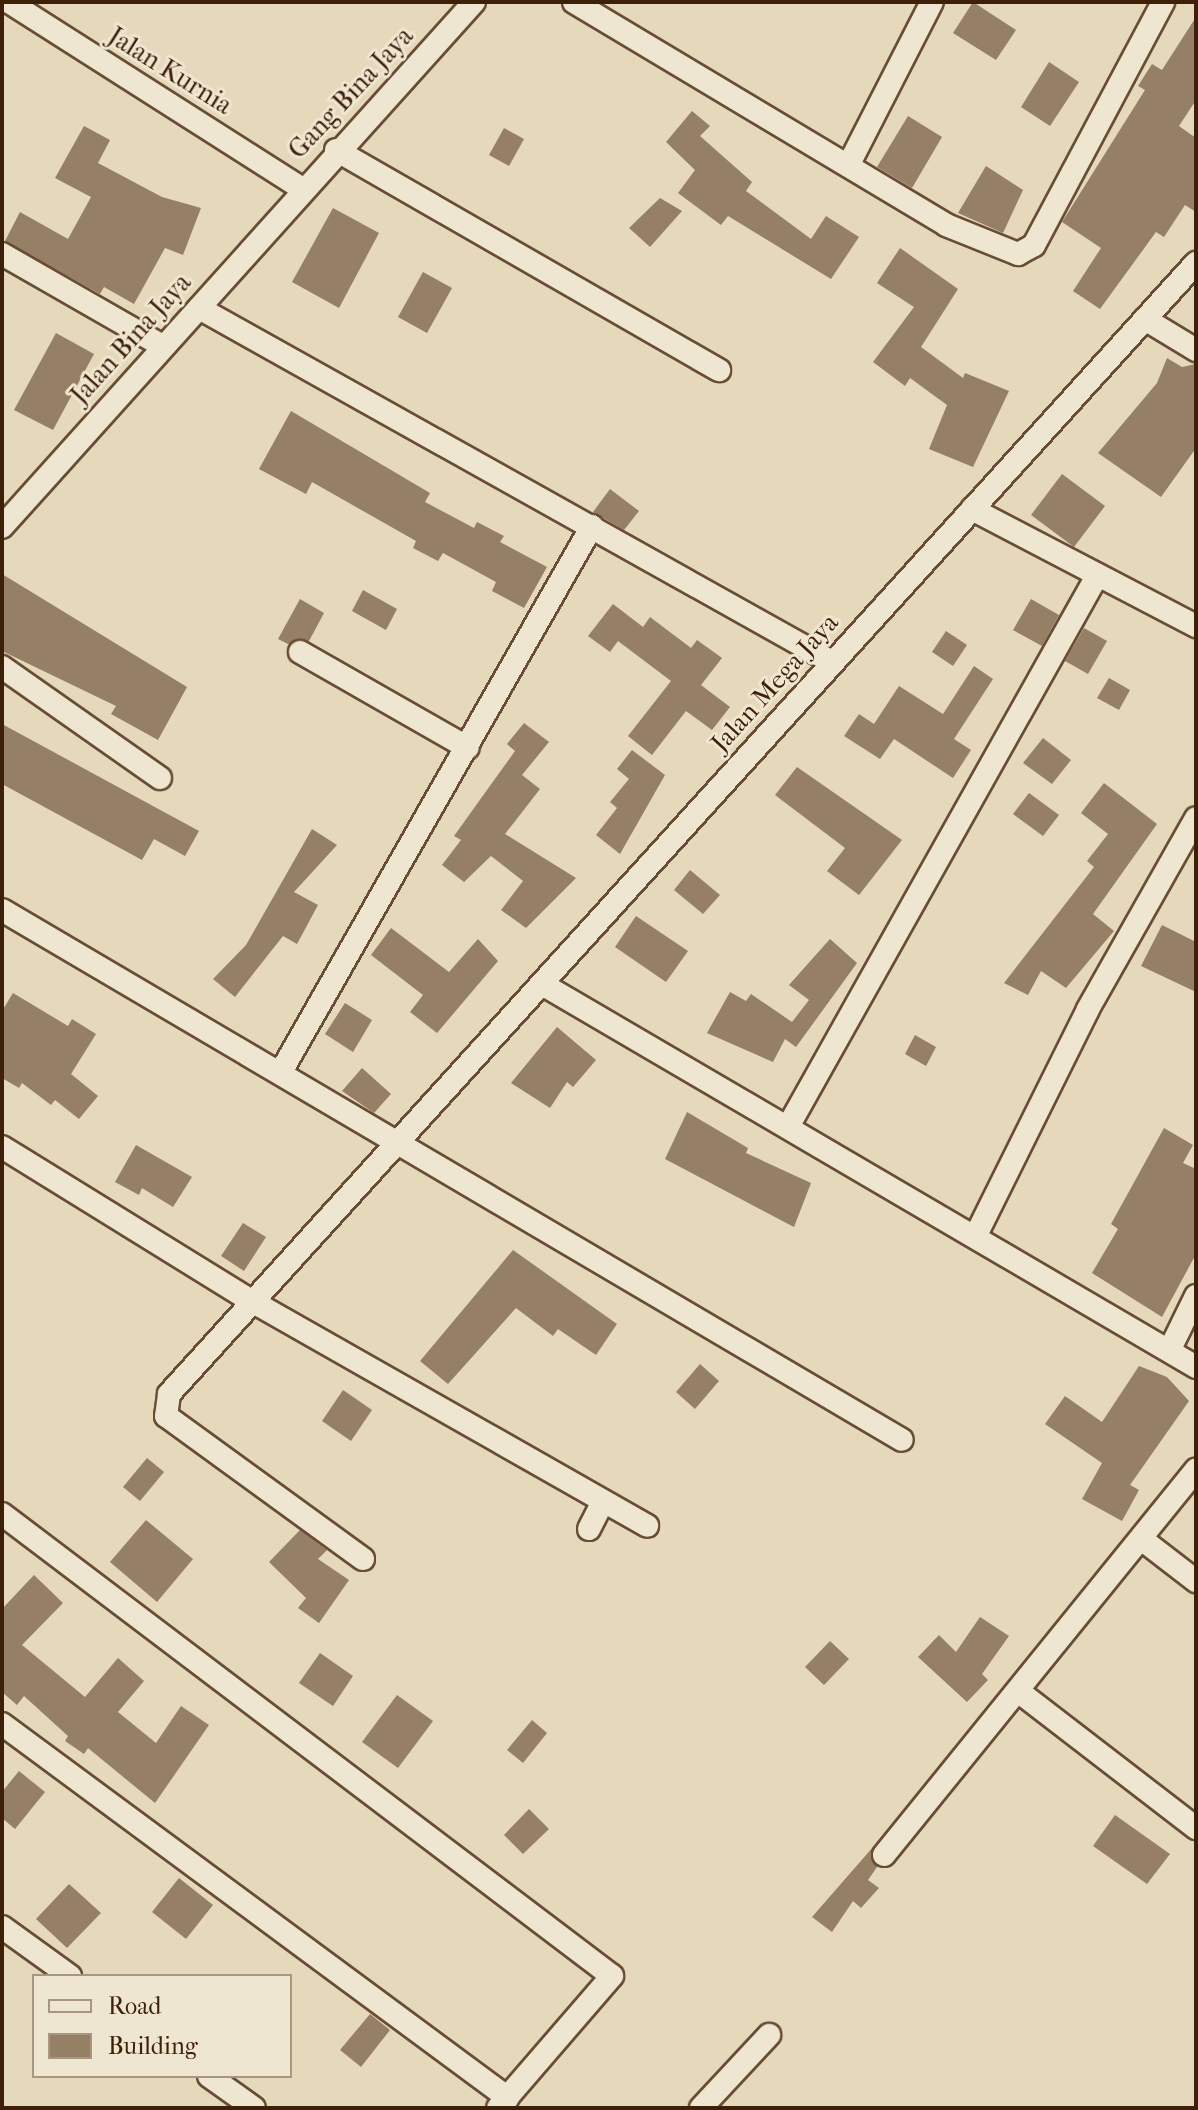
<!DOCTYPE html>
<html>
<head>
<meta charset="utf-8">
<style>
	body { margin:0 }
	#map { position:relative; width:1198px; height:2110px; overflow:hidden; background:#e6d8ba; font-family:"IM FELL French Canon",serif }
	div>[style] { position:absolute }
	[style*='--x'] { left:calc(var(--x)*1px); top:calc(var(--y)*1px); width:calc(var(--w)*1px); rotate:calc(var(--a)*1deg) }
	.building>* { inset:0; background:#957f65 }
	.roads { filter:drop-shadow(2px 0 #684d34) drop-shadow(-2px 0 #684d34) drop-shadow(0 2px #684d34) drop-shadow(0 -2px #684d34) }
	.street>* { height:22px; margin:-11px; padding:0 11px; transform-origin:11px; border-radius:11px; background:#efe6d2 }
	span { translate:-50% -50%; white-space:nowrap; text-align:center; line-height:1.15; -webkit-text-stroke:6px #efe6d2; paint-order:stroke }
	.street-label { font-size:26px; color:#3e1f08 }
	.frame { position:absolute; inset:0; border:4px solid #3e1f08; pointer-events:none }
	.legend { position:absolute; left:32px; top:1974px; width:260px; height:104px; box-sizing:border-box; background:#efe6d2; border:2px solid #a89681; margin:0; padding:10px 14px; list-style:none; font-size:24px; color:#3e1f08 }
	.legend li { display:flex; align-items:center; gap:16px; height:40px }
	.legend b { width:40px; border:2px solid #a89681 }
</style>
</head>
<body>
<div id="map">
	<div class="building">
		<div style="clip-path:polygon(973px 2px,1016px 30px,996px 60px,953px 33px)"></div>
		<div style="clip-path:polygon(1196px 17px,1196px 100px,1179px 126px,1196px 138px,1196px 212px,1185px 205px,1164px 237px,1156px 232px,1100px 309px,1073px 291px,1101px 248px,1062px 222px,1145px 90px,1138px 86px,1152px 64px,1162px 70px)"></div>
		<div style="clip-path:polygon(1049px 62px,1079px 82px,1050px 126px,1021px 107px)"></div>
		<div style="clip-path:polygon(692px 111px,710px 126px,700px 136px,752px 182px,746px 191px,811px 239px,826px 216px,859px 237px,831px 279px,728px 216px,721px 225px,678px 193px,695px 170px,666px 142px)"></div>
		<div style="clip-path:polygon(908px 116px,942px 137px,912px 188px,877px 167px)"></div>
		<div style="clip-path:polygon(84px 126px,110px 140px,98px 163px,162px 197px,201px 208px,183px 255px,165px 248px,134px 304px,104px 287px,100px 294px,5px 241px,20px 212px,68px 239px,91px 197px,55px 178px)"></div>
		<div style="clip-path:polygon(504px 128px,524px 139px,509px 166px,489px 155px)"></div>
		<div style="clip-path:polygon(986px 166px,1023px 190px,1003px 233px,958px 213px)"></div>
		<div style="clip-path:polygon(660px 198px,682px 211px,650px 247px,629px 228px)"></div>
		<div style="clip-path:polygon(333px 208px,379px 233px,339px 308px,292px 282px)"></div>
		<div style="clip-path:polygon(900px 248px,958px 289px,921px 347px,963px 378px,965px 373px,1009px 391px,973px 467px,929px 449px,947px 405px,910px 378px,905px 386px,873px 362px,914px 307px,877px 283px)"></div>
		<div style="clip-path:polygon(423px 272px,452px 288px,427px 333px,398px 317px)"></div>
		<div style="clip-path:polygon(56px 333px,94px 354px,53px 430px,14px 410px)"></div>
		<div style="clip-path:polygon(1167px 358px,1182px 367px,1196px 364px,1196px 448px,1161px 497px,1098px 453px,1157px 383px)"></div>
		<div style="clip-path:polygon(291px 411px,430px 493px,425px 502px,474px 528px,477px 522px,504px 536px,500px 542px,547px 567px,524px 608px,492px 591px,496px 582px,443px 553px,438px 561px,413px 548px,416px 541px,312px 482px,306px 494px,259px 469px)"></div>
		<div style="clip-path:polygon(1062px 474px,1105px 506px,1074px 547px,1031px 515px)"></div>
		<div style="clip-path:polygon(610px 489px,639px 511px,624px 530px,593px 512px)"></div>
		<div style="clip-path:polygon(2px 574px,187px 687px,158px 740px,111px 714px,116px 706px,2px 651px)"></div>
		<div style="clip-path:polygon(363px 590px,397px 609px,386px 630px,352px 611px)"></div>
		<div style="clip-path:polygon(300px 599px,324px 613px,309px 641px,288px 644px,278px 639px)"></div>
		<div style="clip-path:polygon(1031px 599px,1059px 615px,1042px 646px,1013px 630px)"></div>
		<div style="clip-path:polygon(613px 604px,643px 627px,650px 617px,691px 648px,697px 640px,722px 658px,701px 685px,730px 707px,712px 730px,686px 711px,652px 755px,628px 736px,671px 681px,618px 641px,610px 652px,588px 636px)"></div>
		<div style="clip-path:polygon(1084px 628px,1107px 641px,1088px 674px,1065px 661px)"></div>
		<div style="clip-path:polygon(946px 631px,967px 645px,953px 666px,932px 652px)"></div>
		<div style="clip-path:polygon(974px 666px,993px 679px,954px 739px,971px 750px,953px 778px,894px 739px,880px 759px,844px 736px,859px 714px,874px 724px,899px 686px,943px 714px)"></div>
		<div style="clip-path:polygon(1109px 678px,1130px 690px,1119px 710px,1097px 698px)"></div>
		<div style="clip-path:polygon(524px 723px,549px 742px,522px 775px,540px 789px,505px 834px,576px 878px,526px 928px,501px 910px,523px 881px,491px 856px,464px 882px,442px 865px,461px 840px,454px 836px,515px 751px,507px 744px)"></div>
		<div style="clip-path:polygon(2px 724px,199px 831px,185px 856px,154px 839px,142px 860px,2px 784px)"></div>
		<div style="clip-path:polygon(1043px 738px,1071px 760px,1052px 784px,1023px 763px)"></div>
		<div style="clip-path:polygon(632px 750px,665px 775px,620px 854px,596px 835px,617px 808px,610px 802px,629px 779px,617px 769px)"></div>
		<div style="clip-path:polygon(797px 767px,902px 840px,859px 895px,827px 871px,845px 848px,775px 795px)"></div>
		<div style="clip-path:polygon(1104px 783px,1157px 824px,1093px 914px,1114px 931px,1066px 988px,1041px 971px,1028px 995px,1004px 983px,1094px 867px,1087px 861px,1108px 834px,1081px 813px)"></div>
		<div style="clip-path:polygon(1029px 793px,1059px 815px,1043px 836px,1013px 814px)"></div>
		<div style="clip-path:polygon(312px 829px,337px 845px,294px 892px,318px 905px,297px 944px,283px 936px,235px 997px,213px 979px,246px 945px)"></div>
		<div style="clip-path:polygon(690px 870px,720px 895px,703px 914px,674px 890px)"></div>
		<div style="clip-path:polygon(636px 916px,688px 951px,666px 982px,615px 947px)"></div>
		<div style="clip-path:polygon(1162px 925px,1196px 942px,1196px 992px,1141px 966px)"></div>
		<div style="clip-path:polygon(391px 928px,449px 972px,478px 939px,498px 961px,437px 1033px,410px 1012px,423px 995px,371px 955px)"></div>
		<div style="clip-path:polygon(830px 939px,857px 963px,796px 1047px,785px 1039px,773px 1062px,707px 1033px,730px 992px,746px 1001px,751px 994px,792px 1022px,809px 1000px,789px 985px)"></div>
		<div style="clip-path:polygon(13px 993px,68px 1026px,72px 1019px,96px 1034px,71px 1074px,98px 1096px,79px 1119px,55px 1100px,51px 1105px,22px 1083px,19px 1088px,2px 1078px,2px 1011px)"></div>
		<div style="clip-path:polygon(345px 1003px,372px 1020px,353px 1052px,325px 1034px)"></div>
		<div style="clip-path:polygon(557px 1027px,596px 1060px,573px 1087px,567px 1082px,550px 1108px,511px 1083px)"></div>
		<div style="clip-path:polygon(915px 1035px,936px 1047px,926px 1066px,905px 1054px)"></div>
		<div style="clip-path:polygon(362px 1068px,391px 1094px,374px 1113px,342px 1091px)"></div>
		<div style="clip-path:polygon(687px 1112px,748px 1148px,746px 1153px,811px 1183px,794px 1227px,665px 1159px)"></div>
		<div style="clip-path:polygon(1164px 1128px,1193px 1145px,1183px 1163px,1196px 1169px,1196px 1254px,1162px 1317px,1092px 1273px,1118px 1229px,1111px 1224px)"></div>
		<div style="clip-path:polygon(136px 1145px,192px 1177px,173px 1207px,142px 1188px,139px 1195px,115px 1182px)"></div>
		<div style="clip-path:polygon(243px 1223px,266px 1237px,244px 1271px,221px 1256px)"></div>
		<div style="clip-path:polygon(513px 1250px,617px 1324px,596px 1355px,558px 1329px,553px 1336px,516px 1308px,448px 1384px,420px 1361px)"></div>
		<div style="clip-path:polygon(700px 1364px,719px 1381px,695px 1409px,676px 1392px)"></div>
		<div style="clip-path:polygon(1139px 1366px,1167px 1377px,1189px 1401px,1130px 1485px,1139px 1490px,1122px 1521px,1082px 1499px,1102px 1463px,1045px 1424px,1065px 1396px,1102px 1422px)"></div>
		<div style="clip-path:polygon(343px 1390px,372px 1410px,351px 1441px,322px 1421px)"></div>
		<div style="clip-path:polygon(147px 1458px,164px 1472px,140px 1501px,123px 1487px)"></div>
		<div style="clip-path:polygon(146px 1520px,193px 1559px,157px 1602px,110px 1562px)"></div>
		<div style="clip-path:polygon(300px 1530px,327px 1550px,318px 1559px,349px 1580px,319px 1623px,298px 1608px,306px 1598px,269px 1562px)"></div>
		<div style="clip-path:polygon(34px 1575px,63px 1603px,22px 1645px,85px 1697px,118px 1658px,144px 1681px,118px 1712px,156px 1743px,181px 1706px,209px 1725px,155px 1803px,88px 1748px,84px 1754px,65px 1741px,68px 1736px,24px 1696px,17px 1705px,2px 1692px,2px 1609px)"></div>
		<div style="clip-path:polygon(980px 1617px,1009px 1636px,982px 1674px,988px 1680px,967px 1702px,918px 1657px,939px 1635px,956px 1652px)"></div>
		<div style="clip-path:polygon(830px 1641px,849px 1659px,824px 1685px,805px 1667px)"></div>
		<div style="clip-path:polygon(320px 1653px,353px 1676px,333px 1706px,299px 1683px)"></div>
		<div style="clip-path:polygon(397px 1695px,433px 1721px,398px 1768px,362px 1742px)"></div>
		<div style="clip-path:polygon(532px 1720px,547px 1733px,523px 1763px,507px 1750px)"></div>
		<div style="clip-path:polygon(19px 1771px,45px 1792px,15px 1829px,2px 1818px,2px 1792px)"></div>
		<div style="clip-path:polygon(529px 1809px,549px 1829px,523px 1854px,504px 1835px)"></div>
		<div style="clip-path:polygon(1115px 1815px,1170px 1854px,1147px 1884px,1093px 1846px)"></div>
		<div style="clip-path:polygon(873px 1847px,877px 1867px,868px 1880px,879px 1888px,861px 1908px,853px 1901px,832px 1932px,812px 1917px)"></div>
		<div style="clip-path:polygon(179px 1878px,213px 1905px,186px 1939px,152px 1912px)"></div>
		<div style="clip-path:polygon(69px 1884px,101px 1913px,67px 1948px,36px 1919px)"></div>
		<div style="clip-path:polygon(370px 2014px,390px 2030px,361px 2067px,340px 2050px)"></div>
	</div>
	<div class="roads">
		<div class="street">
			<div style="--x:9;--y:2;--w:346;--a:32.5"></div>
			<div style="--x:574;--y:2;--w:434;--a:30.9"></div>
			<div style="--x:946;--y:225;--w:78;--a:21.9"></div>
			<div style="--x:1018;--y:254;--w:18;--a:-29"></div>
			<div style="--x:1034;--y:245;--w:275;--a:-62"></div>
			<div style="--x:336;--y:150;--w:442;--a:29.9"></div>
			<div style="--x:849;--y:164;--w:182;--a:-62.9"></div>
			<div style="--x:2;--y:254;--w:183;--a:29.8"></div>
			<div style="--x:199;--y:308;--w:725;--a:29.22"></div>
			<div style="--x:1145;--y:319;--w:60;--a:31.3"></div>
			<div style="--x:972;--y:509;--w:253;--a:27.6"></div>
			<div style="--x:2;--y:527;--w:706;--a:-48.04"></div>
			<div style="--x:300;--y:652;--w:193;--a:29.7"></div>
			<div style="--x:2;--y:667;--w:193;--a:35.1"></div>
			<div style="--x:2;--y:910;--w:1044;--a:30.49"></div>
			<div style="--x:542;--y:984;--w:758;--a:30.35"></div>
			<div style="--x:282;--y:1070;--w:626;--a:-60.32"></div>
			<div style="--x:789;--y:1125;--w:629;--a:-60.71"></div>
			<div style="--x:2;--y:1147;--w:297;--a:31.7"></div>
			<div style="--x:255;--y:1303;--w:451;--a:29.6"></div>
			<div style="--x:976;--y:1235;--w:252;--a:-63.6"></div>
			<div style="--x:1088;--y:1009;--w:219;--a:-60.5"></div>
			<div style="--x:1170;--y:1349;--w:59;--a:-63.9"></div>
			<div style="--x:2;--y:1514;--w:765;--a:37.14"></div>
			<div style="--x:612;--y:1976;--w:174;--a:130.8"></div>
			<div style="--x:589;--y:1529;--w:30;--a:-63"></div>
			<div style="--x:1144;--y:1541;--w:66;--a:37.6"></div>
			<div style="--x:363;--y:1559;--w:243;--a:-144"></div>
			<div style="--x:166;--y:1416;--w:22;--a:-82"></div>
			<div style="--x:169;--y:1394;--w:1528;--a:-47.76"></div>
			<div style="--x:1018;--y:1691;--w:225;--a:37.6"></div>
			<div style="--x:2;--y:1724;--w:629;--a:36.47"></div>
			<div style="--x:884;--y:1855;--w:496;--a:-51"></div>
			<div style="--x:2;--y:1927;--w:84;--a:35.8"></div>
			<div style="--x:209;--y:2076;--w:55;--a:35.4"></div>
			<div style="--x:701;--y:2108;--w:100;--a:-47"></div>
		</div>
	</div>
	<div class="street-label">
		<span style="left:170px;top:71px;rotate:32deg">Jalan Kurnia</span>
		<span style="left:351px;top:93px;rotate:-47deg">Gang Bina Jaya</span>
		<span style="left:131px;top:339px;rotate:-48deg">Jalan Bina Jaya</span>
		<span style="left:775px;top:683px;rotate:-48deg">Jalan Mega Jaya</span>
	</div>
	<div class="frame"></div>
	<ul class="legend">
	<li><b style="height:10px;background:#efe6d2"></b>Road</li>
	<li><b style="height:22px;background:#957f65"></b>Building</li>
	</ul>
</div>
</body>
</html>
